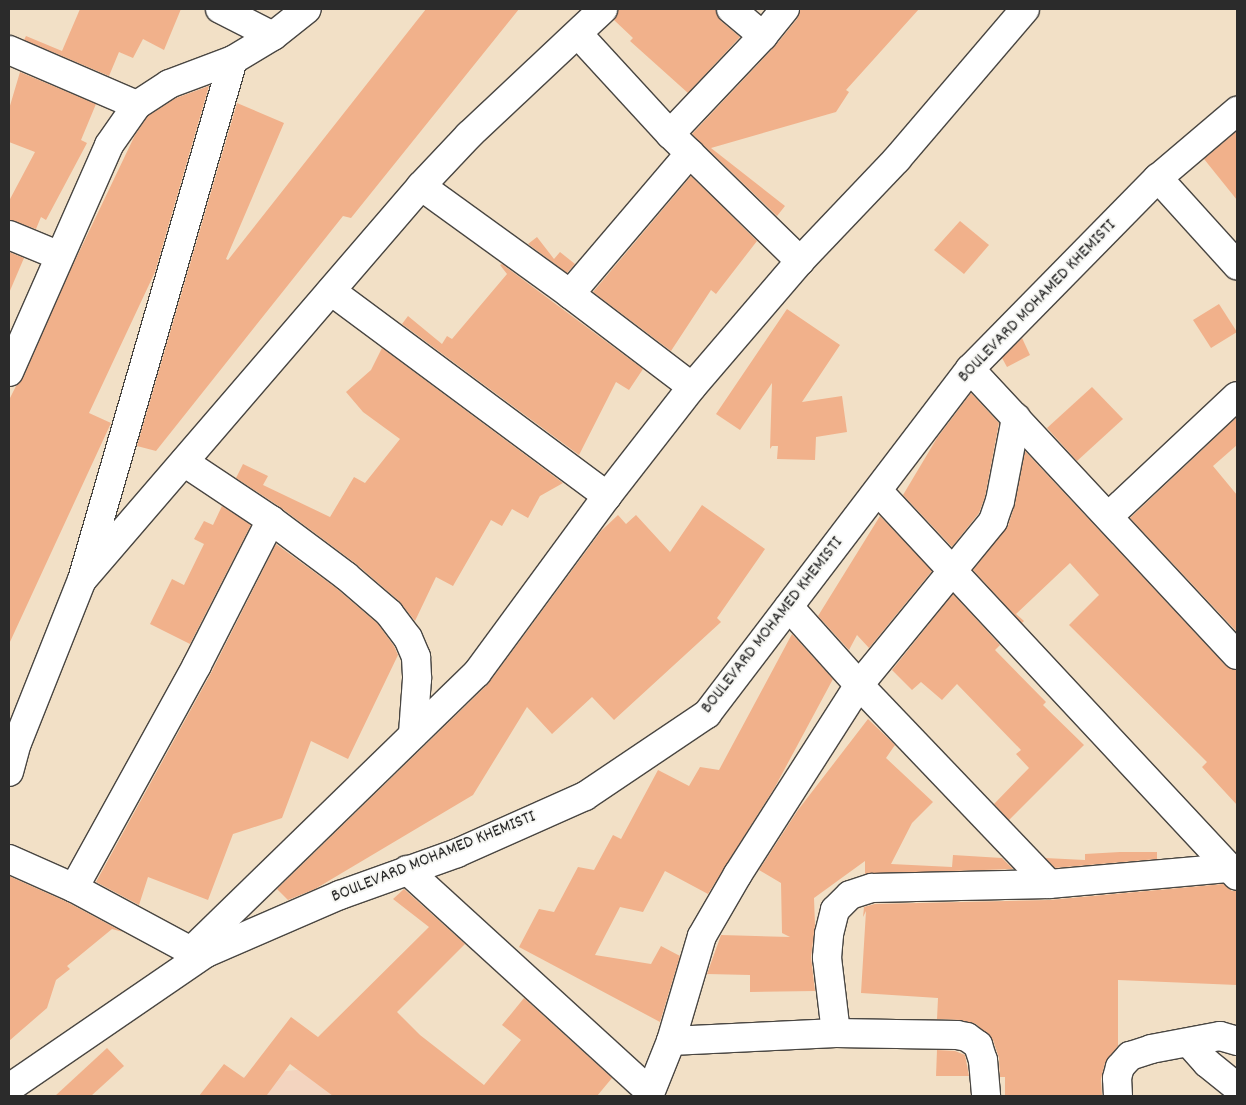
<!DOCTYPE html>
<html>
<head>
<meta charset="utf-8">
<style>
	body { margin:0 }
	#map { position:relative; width:1246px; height:1105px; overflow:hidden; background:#f2e0c6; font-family:Dekko,sans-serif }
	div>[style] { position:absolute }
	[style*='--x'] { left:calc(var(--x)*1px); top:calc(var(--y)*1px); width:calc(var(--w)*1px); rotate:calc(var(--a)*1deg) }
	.built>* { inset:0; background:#f3d4bf }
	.building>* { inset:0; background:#f1b18b }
	.roads { filter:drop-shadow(1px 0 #494642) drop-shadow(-1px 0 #494642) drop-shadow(0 1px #494642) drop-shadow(0 -1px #494642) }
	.minor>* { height:28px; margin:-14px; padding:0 14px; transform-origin:14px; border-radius:14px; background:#fff }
	.major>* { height:28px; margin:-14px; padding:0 14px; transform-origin:14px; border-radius:14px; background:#fff }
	span { translate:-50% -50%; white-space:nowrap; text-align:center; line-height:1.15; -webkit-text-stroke:4px #f6f6f2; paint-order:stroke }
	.street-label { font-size:18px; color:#2b2b2b }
	.frame { position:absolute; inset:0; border:10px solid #2b2b2b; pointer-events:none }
</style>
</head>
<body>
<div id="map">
	<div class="built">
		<div style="clip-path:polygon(304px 1069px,337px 1096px,225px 1096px,241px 1077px)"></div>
	</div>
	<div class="building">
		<div style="clip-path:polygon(80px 9px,181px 9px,164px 50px,143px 39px,133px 58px,119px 52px,109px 76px,24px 40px,26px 36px,62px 51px)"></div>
		<div style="clip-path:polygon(426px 9px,519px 9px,351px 218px,343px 216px,156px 451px,137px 446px,237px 103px,284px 123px,226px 259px,228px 260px)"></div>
		<div style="clip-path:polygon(618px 9px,716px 9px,721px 21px,740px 37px,688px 93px,630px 41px,633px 38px,614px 20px)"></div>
		<div style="clip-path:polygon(800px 9px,919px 9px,846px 90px,849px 92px,836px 112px,711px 148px,785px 206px,777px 216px,692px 134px,775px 46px,797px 19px)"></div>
		<div style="clip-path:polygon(20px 72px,96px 104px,81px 140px,87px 143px,46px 220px,41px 217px,36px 229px,9px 220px,9px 201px,35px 152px,9px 142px,9px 109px)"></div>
		<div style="clip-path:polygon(209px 86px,155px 272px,89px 413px,111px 423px,9px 644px,9px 400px,16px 386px,23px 378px,71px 269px,135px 135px,148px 116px,176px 98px)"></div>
		<div style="clip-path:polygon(1237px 131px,1237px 200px,1204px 159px)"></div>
		<div style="clip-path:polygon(691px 176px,757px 241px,716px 294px,711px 290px,671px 351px,593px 292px)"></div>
		<div style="clip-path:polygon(960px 221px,989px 245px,964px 274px,934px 250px)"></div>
		<div style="clip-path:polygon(537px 237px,554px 259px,560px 252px,575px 264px,567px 273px,528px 244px)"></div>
		<div style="clip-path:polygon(9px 252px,24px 258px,9px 293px)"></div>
		<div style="clip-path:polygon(502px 264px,643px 369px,629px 390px,616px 382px,579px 455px,402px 324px,408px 316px,442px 344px,447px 336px,452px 339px,507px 274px,500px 265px)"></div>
		<div style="clip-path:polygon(1219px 304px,1237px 332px,1211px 348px,1193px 320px)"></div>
		<div style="clip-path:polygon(787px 309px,840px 345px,802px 402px,842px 396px,847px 432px,816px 437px,815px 460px,777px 459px,778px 446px,772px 446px,770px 449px,772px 383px,740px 430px,716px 414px)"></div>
		<div style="clip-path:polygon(1022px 338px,1030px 355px,1007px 367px,1002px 358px)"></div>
		<div style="clip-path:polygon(382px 348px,563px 483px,540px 496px,528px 518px,512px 509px,502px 526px,491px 520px,453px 586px,436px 577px,415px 621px,399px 601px,355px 563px,280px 507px,236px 478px,243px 464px,268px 476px,263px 485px,330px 517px,354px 477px,365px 483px,400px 439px,363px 412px,346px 392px,371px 370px)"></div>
		<div style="clip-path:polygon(1092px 387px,1123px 419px,1077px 461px,1047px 428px)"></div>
		<div style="clip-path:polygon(971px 393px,999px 423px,985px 497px,979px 513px,952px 547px,903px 495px,937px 438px)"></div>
		<div style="clip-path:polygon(1237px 417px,1237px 445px,1213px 466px,1237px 495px,1237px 632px,1130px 518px)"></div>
		<div style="clip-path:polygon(1025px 451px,1226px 666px,1237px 670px,1237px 805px,1202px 767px,1207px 762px,1069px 625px,1099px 595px,1070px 563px,1016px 614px,1024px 621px,1022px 623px,973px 570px,1008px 526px,1015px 504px)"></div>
		<div style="clip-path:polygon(702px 505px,765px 549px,717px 618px,721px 622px,614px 720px,592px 697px,552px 734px,527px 707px,473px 795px,315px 889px,288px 900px,277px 889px,488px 684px,601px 531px,618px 515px,626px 524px,636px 515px,670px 552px)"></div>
		<div style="clip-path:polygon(222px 506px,251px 525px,190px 644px,150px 624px,172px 579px,184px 585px,204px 544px,194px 539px,204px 521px,213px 525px)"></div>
		<div style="clip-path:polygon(880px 516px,932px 571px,869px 648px,857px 635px,849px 650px,818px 616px)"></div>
		<div style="clip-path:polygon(276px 544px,336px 588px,378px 624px,394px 646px,398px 655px,348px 759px,311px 741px,282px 818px,233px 834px,208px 900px,148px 877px,139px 905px,96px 882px,211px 673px)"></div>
		<div style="clip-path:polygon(953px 594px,1000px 645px,995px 650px,1046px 702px,1043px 705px,1084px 745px,1009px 820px,994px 804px,1029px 768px,1016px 754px,1021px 750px,957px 684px,942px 700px,921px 682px,912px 690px,892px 670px)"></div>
		<div style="clip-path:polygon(792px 634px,833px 679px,775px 787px,708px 894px,665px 871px,643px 912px,620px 907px,595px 955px,651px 964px,661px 946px,680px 956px,660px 1022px,519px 947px,539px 909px,554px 912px,578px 867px,594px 870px,613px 835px,621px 839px,658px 770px,689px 786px,700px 767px,719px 770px)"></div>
		<div style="clip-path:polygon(868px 719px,895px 745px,886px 758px,933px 802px,912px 823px,891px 864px,952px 867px,953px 855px,1002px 858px,1013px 869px,865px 874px,865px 861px,814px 898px,815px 925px,811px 957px,815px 991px,750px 992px,750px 975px,707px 974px,721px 935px,790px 937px,782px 933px,781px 883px,759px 870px,798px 810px)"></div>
		<div style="clip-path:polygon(1120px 852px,1157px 852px,1157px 859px,1055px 868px,1045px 858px,1085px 860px,1085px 854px)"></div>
		<div style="clip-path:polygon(9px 876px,67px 902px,123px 932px,112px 929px,67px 966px,70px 969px,56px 980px,47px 1008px,9px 1041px)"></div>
		<div style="clip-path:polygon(1223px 884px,1232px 891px,1237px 891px,1237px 985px,1118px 980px,1118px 1046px,1105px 1063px,1101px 1079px,1102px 1096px,1005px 1096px,1005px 1077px,1000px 1077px,999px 1058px,993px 1040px,976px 1024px,960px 1020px,937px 1019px,938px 998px,861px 993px,866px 911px,863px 917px,864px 907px,875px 904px,1049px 900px)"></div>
		<div style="clip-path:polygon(404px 889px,465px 944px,397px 1012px,420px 1035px,484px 1085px,521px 1040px,502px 1025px,524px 998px,612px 1078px,597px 1096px,333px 1096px,290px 1064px,267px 1095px,269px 1096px,199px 1096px,224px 1064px,244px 1078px,291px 1017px,318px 1037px,429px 927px,393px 899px)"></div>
		<div style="clip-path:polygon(107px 1048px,124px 1066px,91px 1096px,55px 1096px)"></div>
		<div style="clip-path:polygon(937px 1050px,955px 1051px,965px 1055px,969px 1076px,936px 1076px)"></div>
	</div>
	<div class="roads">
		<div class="minor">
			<div style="--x:220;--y:9;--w:59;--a:27"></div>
			<div style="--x:731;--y:9;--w:42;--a:40.2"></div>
			<div style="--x:578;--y:34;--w:136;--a:47.4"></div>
			<div style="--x:670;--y:134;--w:182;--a:44.3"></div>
			<div style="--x:9;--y:50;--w:139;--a:23.3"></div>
			<div style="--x:670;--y:134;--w:135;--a:-46.5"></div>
			<div style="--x:763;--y:36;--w:35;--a:-51"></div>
			<div style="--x:1158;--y:178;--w:118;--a:47.8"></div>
			<div style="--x:421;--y:186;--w:184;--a:35.9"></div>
			<div style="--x:570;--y:294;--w:153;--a:37.3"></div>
			<div style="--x:9;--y:235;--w:55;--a:22.4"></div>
			<div style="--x:331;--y:291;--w:344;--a:36.6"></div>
			<div style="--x:570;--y:294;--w:185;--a:-49.6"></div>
			<div style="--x:970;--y:369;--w:391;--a:47"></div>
			<div style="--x:9;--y:372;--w:248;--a:-66.2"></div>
			<div style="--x:109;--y:145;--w:49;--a:-55"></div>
			<div style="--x:137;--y:105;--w:38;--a:-33"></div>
			<div style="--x:169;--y:84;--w:68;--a:-20.6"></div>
			<div style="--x:233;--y:60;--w:47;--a:-31"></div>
			<div style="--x:273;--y:36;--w:43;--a:-38.5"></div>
			<div style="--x:184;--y:462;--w:105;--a:33.7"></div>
			<div style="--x:271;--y:520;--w:94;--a:36.7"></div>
			<div style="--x:346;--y:576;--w:57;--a:40.7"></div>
			<div style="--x:389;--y:613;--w:31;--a:53"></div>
			<div style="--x:408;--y:638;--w:21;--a:67"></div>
			<div style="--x:416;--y:657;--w:22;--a:87"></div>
			<div style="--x:417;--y:679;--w:55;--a:94.2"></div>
			<div style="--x:878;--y:491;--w:526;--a:47"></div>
			<div style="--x:1109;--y:516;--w:175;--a:-43.2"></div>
			<div style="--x:82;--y:580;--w:520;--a:-49.29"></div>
			<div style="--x:421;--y:186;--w:70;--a:-46.7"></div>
			<div style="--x:469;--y:135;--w:184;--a:-43.2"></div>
			<div style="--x:789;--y:607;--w:105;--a:48.1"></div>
			<div style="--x:859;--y:685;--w:275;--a:46.3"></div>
			<div style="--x:9;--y:772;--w:30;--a:-75"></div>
			<div style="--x:17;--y:743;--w:175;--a:-68.3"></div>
			<div style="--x:82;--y:580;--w:541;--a:-73.81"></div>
			<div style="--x:9;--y:859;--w:71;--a:24"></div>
			<div style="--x:74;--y:888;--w:133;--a:28.3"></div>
			<div style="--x:191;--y:951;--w:15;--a:8"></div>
			<div style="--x:407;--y:870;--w:329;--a:42.4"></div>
			<div style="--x:74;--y:888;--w:255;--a:-61.1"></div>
			<div style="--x:197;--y:665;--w:163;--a:-63"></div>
			<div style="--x:191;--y:951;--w:399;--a:-44.2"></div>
			<div style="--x:477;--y:673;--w:220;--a:-53.7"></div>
			<div style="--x:607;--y:496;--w:138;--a:-52.1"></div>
			<div style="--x:692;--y:387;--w:166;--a:-49.4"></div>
			<div style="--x:800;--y:261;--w:141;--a:-46.4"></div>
			<div style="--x:897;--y:159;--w:197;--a:-49.5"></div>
			<div style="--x:836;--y:1033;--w:76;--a:-96.8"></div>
			<div style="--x:827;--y:958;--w:24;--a:-85"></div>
			<div style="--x:829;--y:934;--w:25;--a:-76"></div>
			<div style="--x:835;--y:910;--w:21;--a:-45"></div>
			<div style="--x:850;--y:895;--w:23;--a:-18"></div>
			<div style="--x:872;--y:888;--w:177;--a:-1.3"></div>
			<div style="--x:1049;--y:884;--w:182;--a:-5.1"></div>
			<div style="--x:671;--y:1041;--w:165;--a:-2.8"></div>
			<div style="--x:836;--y:1033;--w:121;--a:0.9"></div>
			<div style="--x:957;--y:1035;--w:10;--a:11"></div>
			<div style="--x:967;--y:1037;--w:14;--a:36"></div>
			<div style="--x:978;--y:1045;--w:16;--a:72"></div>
			<div style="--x:983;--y:1060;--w:36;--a:85"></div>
			<div style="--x:1189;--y:1043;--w:27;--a:48"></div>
			<div style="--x:1207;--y:1063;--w:38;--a:39"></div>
			<div style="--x:649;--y:1096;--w:59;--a:-68.2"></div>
			<div style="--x:671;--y:1041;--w:109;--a:-73.6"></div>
			<div style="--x:702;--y:936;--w:72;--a:-59.9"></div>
			<div style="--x:738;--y:874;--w:224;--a:-57.4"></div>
			<div style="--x:859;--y:685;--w:212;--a:-50.7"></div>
			<div style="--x:993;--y:521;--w:21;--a:-71"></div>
			<div style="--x:1000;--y:501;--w:85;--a:-79.1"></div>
			<div style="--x:1118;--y:1096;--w:18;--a:-93"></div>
			<div style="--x:1117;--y:1078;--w:11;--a:-75"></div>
			<div style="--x:1120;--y:1067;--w:15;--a:-48"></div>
			<div style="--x:1130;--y:1056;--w:22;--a:-18"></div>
			<div style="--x:1151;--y:1049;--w:70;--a:-10.7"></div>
			<div style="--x:1220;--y:1036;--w:18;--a:16"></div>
		</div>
		<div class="major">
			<div style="--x:9;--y:1088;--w:239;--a:-34.4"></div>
			<div style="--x:206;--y:953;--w:146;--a:-23.4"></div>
			<div style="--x:340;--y:895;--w:124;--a:-19.7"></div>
			<div style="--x:457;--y:853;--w:140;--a:-24"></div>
			<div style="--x:585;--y:796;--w:147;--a:-33.9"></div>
			<div style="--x:707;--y:714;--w:434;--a:-52.7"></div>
			<div style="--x:970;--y:369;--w:268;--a:-45.5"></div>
			<div style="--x:1158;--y:178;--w:104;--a:-40.3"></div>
		</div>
	</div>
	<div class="street-label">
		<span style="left:1038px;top:302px;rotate:-46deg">BOULEVARD MOHAMED KHEMISTI</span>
		<span style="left:773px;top:626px;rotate:-52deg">BOULEVARD MOHAMED KHEMISTI</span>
		<span style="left:434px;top:858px;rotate:-22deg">BOULEVARD MOHAMED KHEMISTI</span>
	</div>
	<div class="frame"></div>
</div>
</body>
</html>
